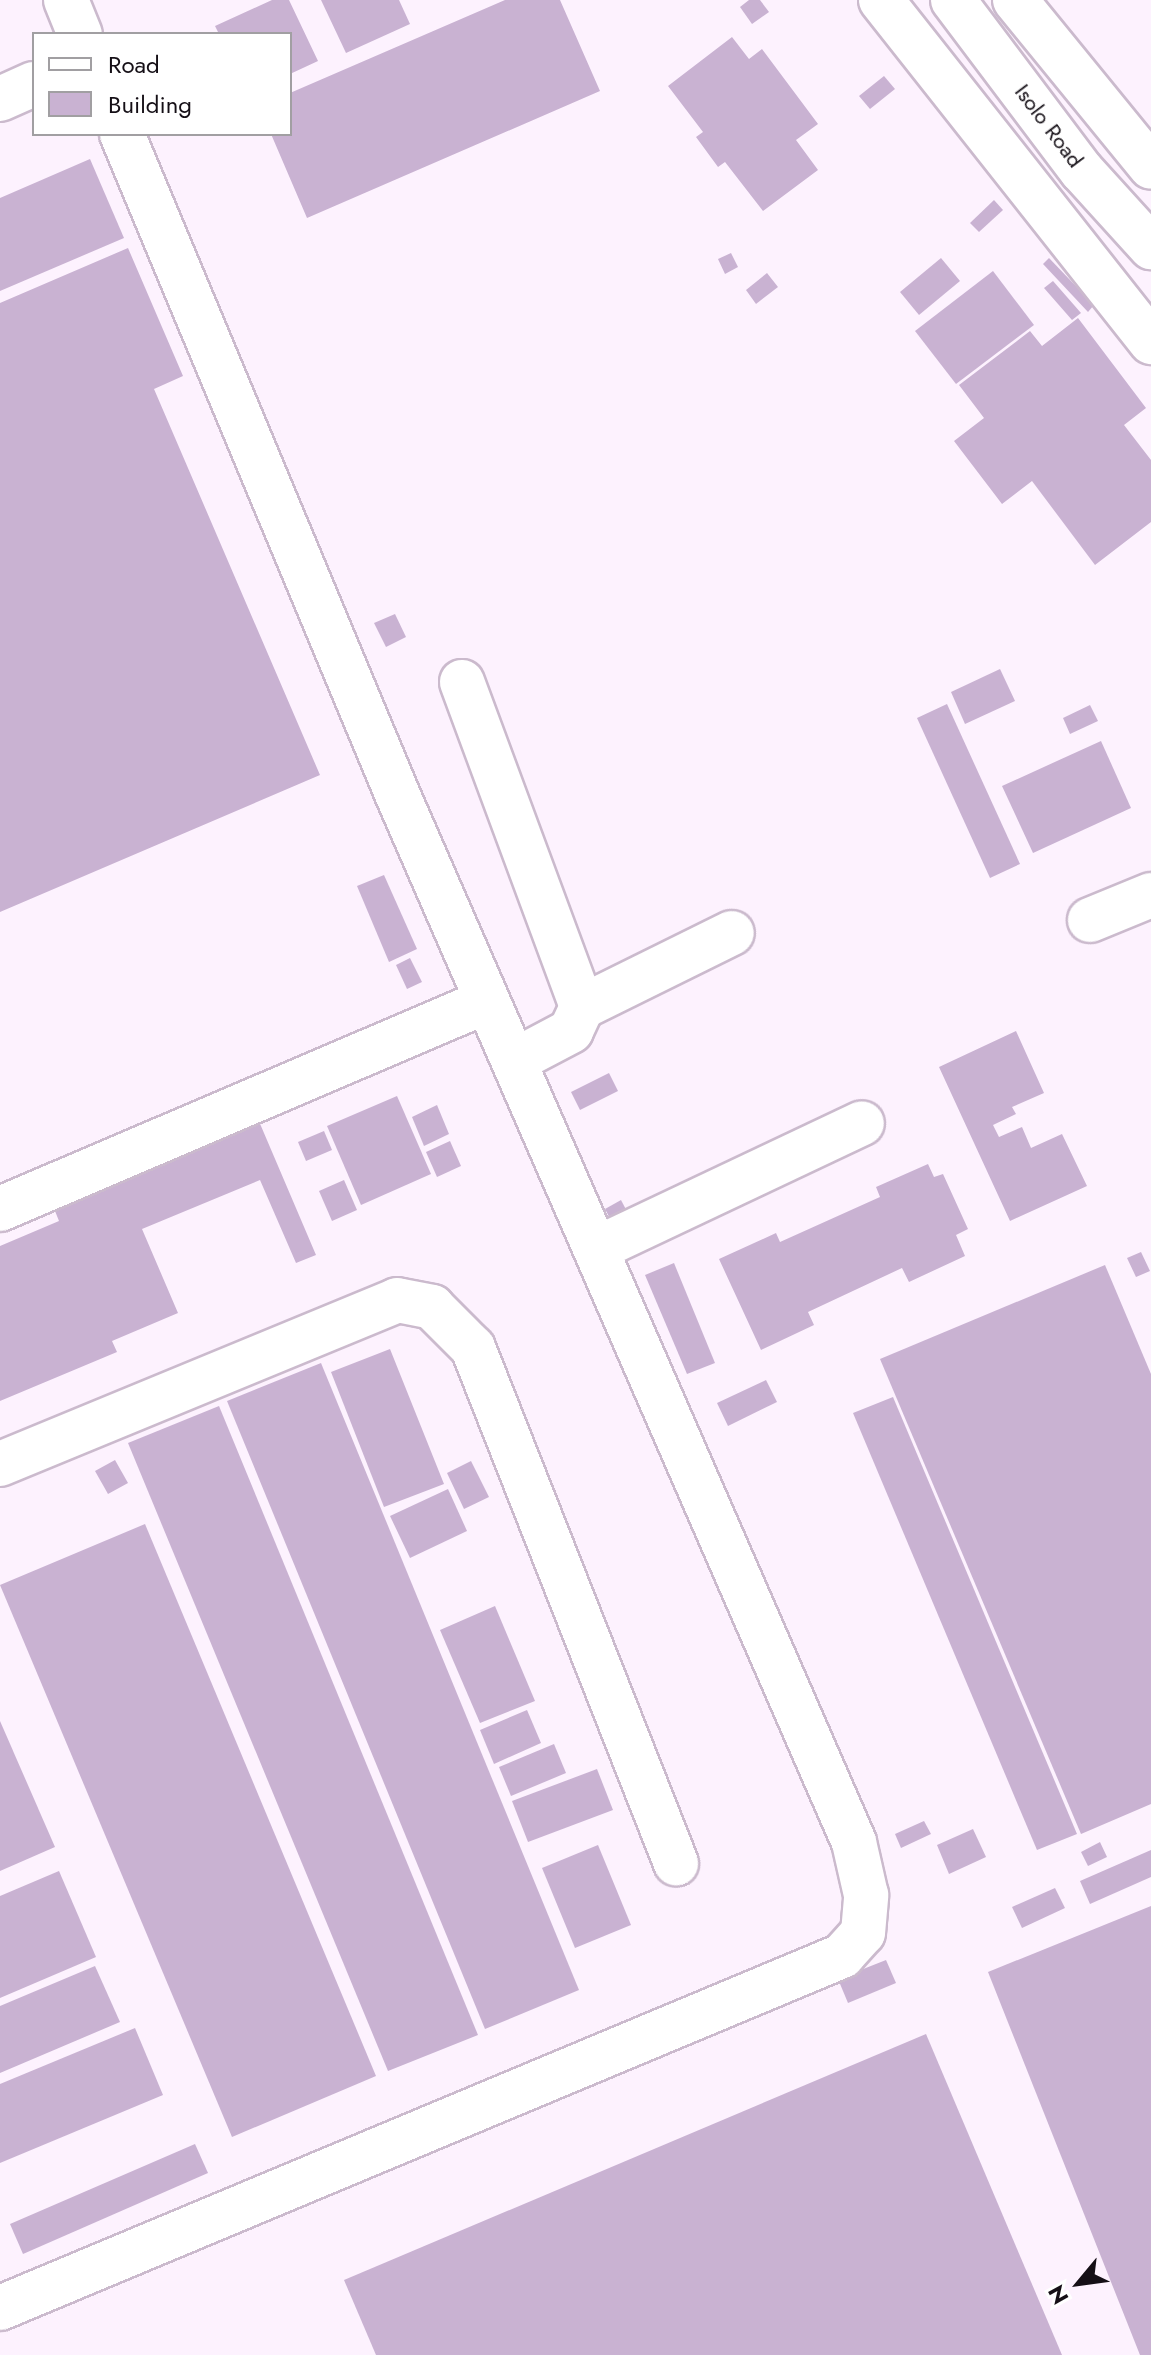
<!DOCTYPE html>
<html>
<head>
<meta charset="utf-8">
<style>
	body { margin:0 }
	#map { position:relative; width:1151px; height:2355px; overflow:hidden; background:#fdf2fe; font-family:Jost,sans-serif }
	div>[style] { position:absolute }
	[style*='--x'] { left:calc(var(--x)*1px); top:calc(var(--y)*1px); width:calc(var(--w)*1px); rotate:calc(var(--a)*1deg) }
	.building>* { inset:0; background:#c9b2d2 }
	.roads { filter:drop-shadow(2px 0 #cbbacd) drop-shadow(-2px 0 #cbbacd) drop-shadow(0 2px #cbbacd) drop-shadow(0 -2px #cbbacd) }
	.minor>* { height:44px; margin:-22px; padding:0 22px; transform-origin:22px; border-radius:22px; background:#fff }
	.major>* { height:44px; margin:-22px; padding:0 22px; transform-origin:22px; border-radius:22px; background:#fff }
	span { translate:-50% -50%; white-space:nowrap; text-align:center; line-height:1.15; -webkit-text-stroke:6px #fff; paint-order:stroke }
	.street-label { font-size:22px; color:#150f16 }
	.legend { position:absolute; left:32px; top:32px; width:260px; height:104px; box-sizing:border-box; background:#fff; border:2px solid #a19fa2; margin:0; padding:10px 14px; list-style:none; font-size:24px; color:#150f16 }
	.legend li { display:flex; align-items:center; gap:16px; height:40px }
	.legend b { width:40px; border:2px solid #a19fa2 }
	.north { position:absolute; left:1039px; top:2243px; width:80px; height:80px; -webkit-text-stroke:6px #fff; paint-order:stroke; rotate:241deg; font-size:22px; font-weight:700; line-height:32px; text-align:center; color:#150f16 }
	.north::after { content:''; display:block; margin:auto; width:28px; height:36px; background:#150f16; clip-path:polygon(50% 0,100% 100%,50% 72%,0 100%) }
</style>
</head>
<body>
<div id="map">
	<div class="building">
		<div style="clip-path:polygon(272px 0,289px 0,318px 61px,290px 74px,290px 34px,219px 34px,215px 26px)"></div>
		<div style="clip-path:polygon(321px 0,399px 0,410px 24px,346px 53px)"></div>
		<div style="clip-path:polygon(505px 0,560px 0,600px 91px,307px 218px,271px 134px,290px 134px,290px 93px)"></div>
		<div style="clip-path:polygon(749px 0,760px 0,769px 12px,752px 24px,740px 7px)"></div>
		<div style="clip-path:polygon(732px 37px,749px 59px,762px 49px,818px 124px,796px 140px,818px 170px,763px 211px,725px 162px,718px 167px,696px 137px,703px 132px,668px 86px)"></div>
		<div style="clip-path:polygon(884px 76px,895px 89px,870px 109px,859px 96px)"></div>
		<div style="clip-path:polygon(90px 159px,124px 238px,0 291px,0 198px)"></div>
		<div style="clip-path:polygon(994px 200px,1003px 210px,979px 232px,970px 223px)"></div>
		<div style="clip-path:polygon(128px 248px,183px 376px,154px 389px,320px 775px,0 912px,0 303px)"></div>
		<div style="clip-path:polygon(731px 253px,738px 267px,725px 274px,718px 259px)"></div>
		<div style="clip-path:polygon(941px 258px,960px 281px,919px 315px,900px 292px)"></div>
		<div style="clip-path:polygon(1049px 258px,1094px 305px,1088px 312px,1043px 264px)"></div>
		<div style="clip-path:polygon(993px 271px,1034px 325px,956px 384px,915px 331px)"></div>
		<div style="clip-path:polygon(767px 273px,778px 287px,756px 304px,746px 290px)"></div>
		<div style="clip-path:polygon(1053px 281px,1081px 313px,1072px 320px,1044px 288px)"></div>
		<div style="clip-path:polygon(1078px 318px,1146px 408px,1124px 425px,1151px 460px,1151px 522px,1095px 565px,1032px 481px,1002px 504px,954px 441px,984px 418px,959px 385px,1030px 331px,1042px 346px)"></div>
		<div style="clip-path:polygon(395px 614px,406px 637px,386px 647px,374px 623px)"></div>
		<div style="clip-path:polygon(1000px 669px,1015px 701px,965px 724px,951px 692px)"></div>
		<div style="clip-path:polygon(947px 704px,1020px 864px,990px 878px,917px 718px)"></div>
		<div style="clip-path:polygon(1090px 705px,1098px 721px,1070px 734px,1063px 718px)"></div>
		<div style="clip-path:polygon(1101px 741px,1131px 808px,1033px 853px,1002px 786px)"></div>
		<div style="clip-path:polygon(384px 875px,417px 949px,389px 962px,357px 886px)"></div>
		<div style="clip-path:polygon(410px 958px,422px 982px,407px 989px,396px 965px)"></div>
		<div style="clip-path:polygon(1016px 1031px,1044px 1093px,1012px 1107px,1016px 1114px,993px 1125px,999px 1137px,1022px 1127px,1031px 1148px,1062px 1134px,1087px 1186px,1010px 1221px,939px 1067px)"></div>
		<div style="clip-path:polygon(609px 1073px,618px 1091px,580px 1110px,571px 1092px)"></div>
		<div style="clip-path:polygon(397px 1096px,431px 1174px,361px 1205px,327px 1126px)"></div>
		<div style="clip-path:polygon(437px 1105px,449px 1134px,424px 1146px,412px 1117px)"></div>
		<div style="clip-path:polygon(258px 1119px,316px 1255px,296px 1263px,260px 1180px,142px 1229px,178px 1313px,112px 1341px,117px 1352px,0 1401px,0 1246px,59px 1221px,53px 1206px)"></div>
		<div style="clip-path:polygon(324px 1131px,332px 1150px,306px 1161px,298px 1142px)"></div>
		<div style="clip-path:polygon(450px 1141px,461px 1166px,437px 1177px,426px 1152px)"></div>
		<div style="clip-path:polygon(928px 1164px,934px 1177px,943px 1174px,968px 1229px,956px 1235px,965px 1256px,909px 1282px,902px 1268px,808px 1312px,814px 1325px,761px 1350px,719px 1259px,776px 1233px,780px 1242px,880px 1197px,876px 1187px)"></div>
		<div style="clip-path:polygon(344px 1180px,357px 1210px,332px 1221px,319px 1191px)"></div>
		<div style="clip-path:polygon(621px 1200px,632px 1221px,616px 1230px,605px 1209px)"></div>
		<div style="clip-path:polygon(1141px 1252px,1150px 1271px,1136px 1277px,1127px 1258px)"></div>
		<div style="clip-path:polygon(674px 1263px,715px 1363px,687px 1374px,645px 1275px)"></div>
		<div style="clip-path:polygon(1105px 1265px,1151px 1374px,1151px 1804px,1081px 1834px,880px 1359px)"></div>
		<div style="clip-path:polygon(390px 1349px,444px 1484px,384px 1507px,331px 1372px)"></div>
		<div style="clip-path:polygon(321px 1363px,579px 1990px,485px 2029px,227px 1401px)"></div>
		<div style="clip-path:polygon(766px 1380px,777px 1402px,728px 1426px,717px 1403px)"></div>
		<div style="clip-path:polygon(893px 1397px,1077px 1834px,1037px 1850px,853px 1413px)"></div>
		<div style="clip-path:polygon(219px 1406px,478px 2035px,388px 2071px,128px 1443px)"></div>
		<div style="clip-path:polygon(115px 1460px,128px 1483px,108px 1494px,95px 1471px)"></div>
		<div style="clip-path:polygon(471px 1461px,489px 1497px,464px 1509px,447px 1473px)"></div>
		<div style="clip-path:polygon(448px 1489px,467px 1531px,410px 1558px,390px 1516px)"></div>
		<div style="clip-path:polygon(145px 1524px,376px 2076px,232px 2137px,0 1585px)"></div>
		<div style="clip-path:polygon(495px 1606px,535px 1701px,480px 1723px,440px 1630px)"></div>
		<div style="clip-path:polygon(527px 1710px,541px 1743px,494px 1764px,480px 1730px)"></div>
		<div style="clip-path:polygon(0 1721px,55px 1847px,0 1871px)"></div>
		<div style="clip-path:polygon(554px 1744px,566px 1773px,511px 1796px,499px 1767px)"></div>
		<div style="clip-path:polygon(597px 1769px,613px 1810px,528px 1842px,512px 1801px)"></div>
		<div style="clip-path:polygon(924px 1821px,931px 1834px,901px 1848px,895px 1834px)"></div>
		<div style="clip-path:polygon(973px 1829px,986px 1857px,949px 1874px,937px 1845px)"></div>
		<div style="clip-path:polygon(1100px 1842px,1107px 1857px,1088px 1866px,1081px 1852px)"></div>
		<div style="clip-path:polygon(598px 1845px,631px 1925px,575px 1948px,542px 1868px)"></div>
		<div style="clip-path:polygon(1151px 1850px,1151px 1877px,1090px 1904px,1080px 1881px)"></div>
		<div style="clip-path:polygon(59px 1871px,96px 1957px,0 1998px,0 1896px)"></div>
		<div style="clip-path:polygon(1055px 1888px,1065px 1908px,1022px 1928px,1012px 1907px)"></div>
		<div style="clip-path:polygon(1151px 1906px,1151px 2355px,1140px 2355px,988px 1972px)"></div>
		<div style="clip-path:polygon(886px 1960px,896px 1983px,848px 2003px,838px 1979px)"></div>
		<div style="clip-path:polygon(95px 1966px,120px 2022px,0 2073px,0 2006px)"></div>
		<div style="clip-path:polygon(135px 2028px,163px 2095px,0 2163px,0 2084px)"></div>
		<div style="clip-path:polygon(926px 2034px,1062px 2355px,376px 2355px,344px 2280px)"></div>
		<div style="clip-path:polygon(195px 2144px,208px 2173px,23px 2254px,10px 2224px)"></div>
	</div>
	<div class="roads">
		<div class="minor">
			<div style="--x:66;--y:0;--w:37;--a:68"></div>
			<div style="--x:0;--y:99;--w:37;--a:-24"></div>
			<div style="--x:462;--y:682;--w:346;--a:69.7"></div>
			<div style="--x:582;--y:1007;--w:26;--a:115"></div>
			<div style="--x:571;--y:1031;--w:64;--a:152.2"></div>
			<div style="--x:1090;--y:920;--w:66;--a:-22.3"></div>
			<div style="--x:582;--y:1007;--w:167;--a:-26.3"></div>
			<div style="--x:0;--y:1209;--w:530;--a:-23.13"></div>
			<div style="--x:596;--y:1249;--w:294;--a:-25.3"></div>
			<div style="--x:0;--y:1464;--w:430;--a:-22.4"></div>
			<div style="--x:397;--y:1300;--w:36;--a:11"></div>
			<div style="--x:432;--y:1307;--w:58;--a:45"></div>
			<div style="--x:473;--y:1348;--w:554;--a:68.49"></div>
			<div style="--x:0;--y:2308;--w:913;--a:-22.69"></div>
			<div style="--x:842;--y:1956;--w:31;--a:-48"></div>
			<div style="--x:863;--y:1933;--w:38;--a:-85"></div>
			<div style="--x:866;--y:1895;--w:54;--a:-102.8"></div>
			<div style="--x:854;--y:1842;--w:1146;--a:-113.55"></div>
			<div style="--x:396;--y:791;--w:712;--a:-112.64"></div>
		</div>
		<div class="major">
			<div style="--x:881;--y:0;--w:436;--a:51.7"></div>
			<div style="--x:953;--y:0;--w:214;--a:53"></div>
			<div style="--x:1082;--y:171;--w:103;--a:47.8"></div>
			<div style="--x:1015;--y:0;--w:215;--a:50.8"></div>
		</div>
	</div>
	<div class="street-label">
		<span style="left:1049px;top:126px;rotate:53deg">Isolo Road</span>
	</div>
	<ul class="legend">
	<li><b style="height:10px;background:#fff"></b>Road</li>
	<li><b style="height:22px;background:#c9b2d2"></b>Building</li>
	</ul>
	<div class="north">N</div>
</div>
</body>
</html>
